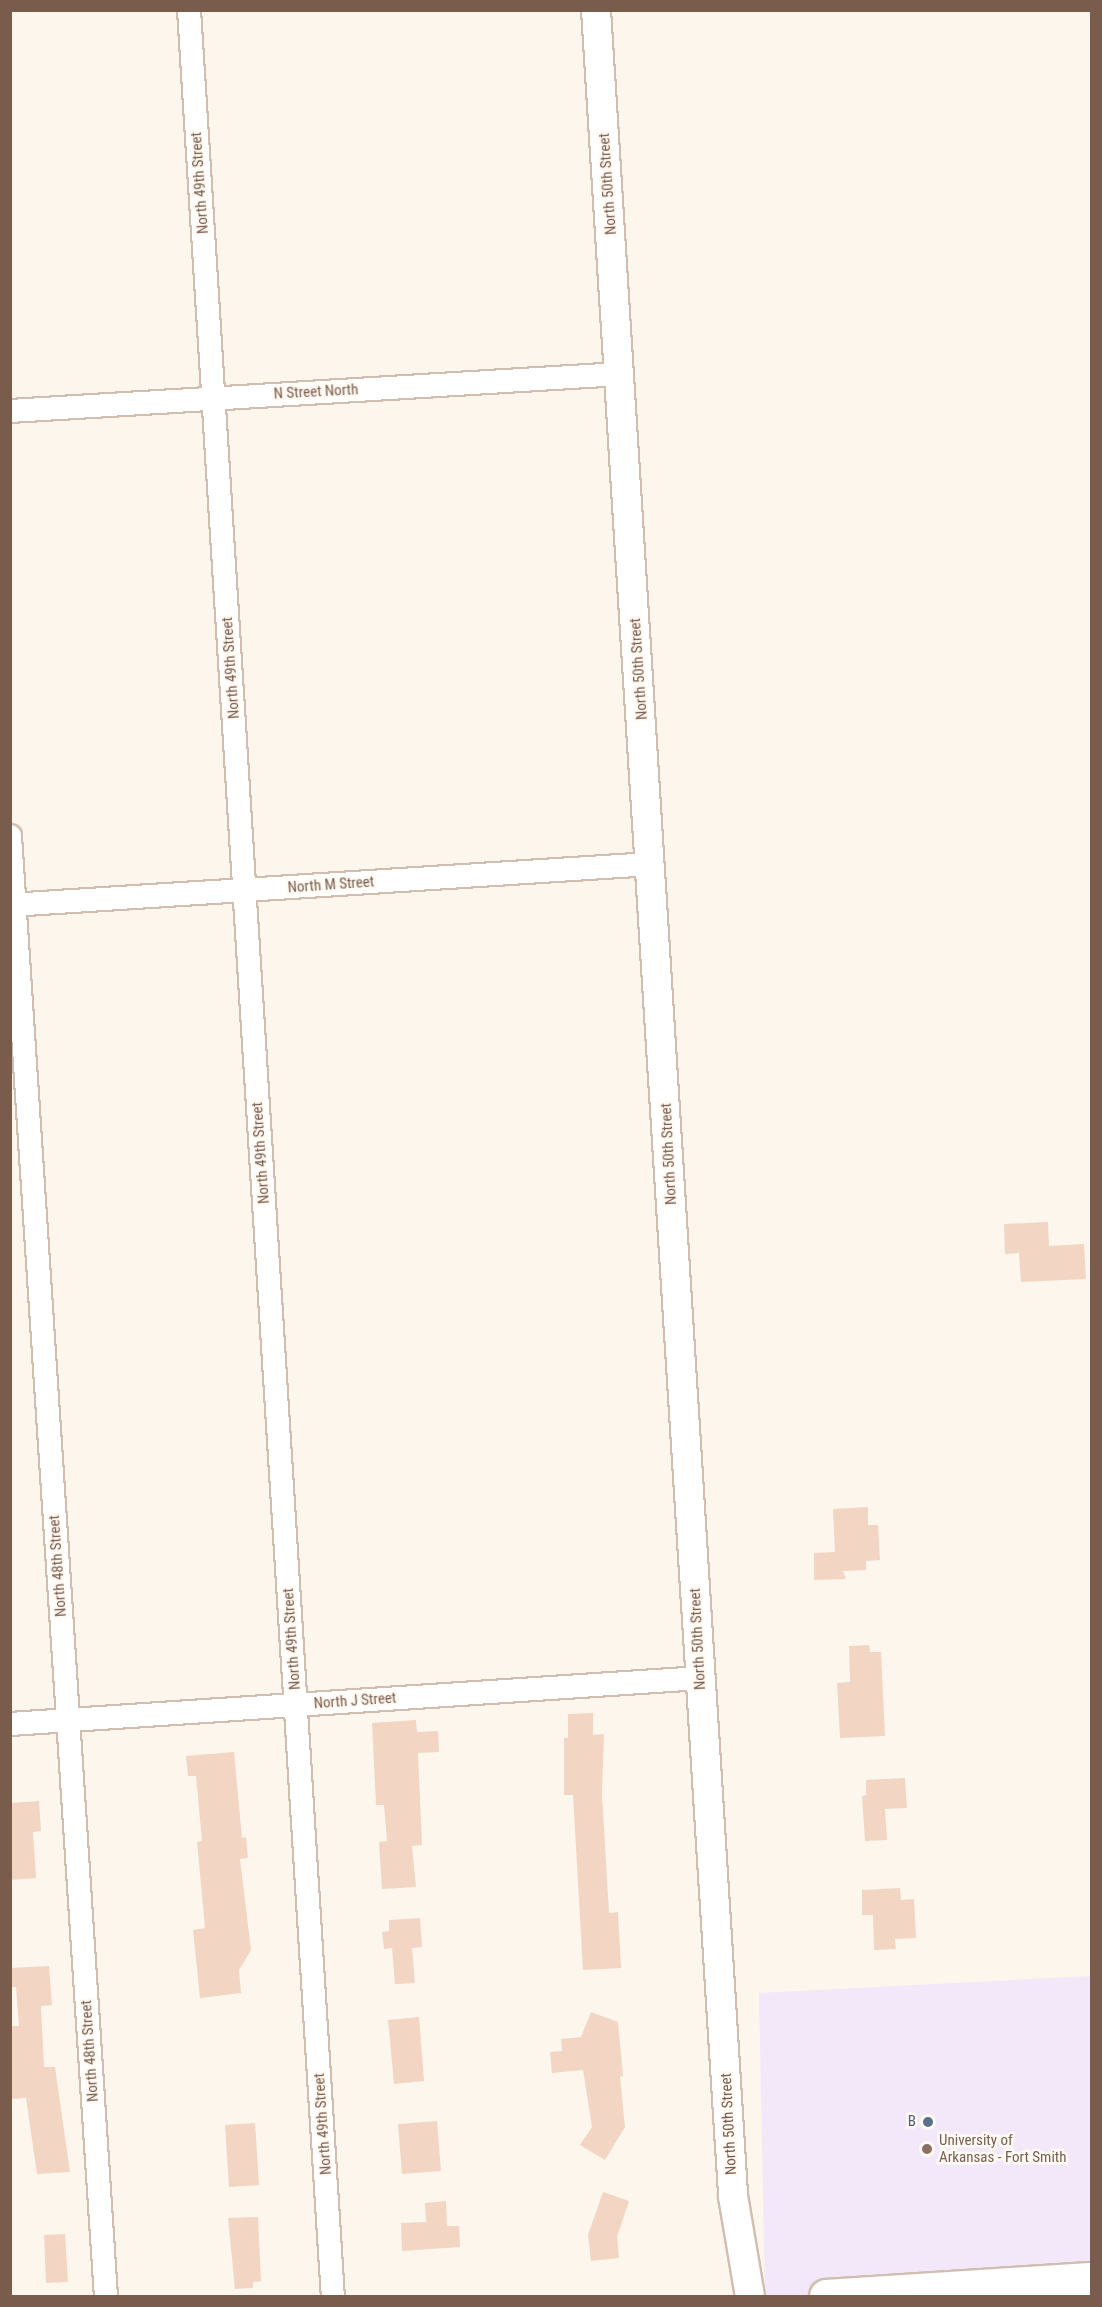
<!DOCTYPE html>
<html>
<head>
<meta charset="utf-8">
<style>
	body { margin:0 }
	#map { position:relative; width:1102px; height:2307px; overflow:hidden; background:#fdf6ec; font-family:"Roboto Condensed",sans-serif }
	div>[style] { position:absolute }
	[style*='--x'] { left:calc(var(--x)*1px); top:calc(var(--y)*1px); width:calc(var(--w)*1px); rotate:calc(var(--a)*1deg) }
	.education>* { inset:0; background:#f3e8fa }
	.building>* { inset:0; background:#f3d5c3 }
	.roads { filter:drop-shadow(2px 0 #d1beb0) drop-shadow(-2px 0 #d1beb0) drop-shadow(0 2px #d1beb0) drop-shadow(0 -2px #d1beb0) }
	.minor>* { height:22px; margin:-11px; padding:0 11px; transform-origin:11px; border-radius:11px; background:#fff }
	.tertiary>* { height:28px; margin:-14px; padding:0 14px; transform-origin:14px; border-radius:14px; background:#fff }
	.secondary>* { height:33px; margin:-16.5px; padding:0 16.5px; transform-origin:16.5px; border-radius:16.5px; background:#fff }
	.dots>* { width:16px; height:16px; translate:-50% -50%; box-sizing:border-box; border:3px solid #fffaf3; border-radius:50% }
	span { translate:-50% -50%; white-space:nowrap; text-align:center; line-height:1.15; -webkit-text-stroke:5px #fffaf3; paint-order:stroke }
	.street-label { font-size:15px; color:#7a5c4d }
	.service-label { font-size:15px; color:#4e5e75 }
	.right { translate:-100% -50%; text-align:right }
	.education-label { font-size:15px; color:#785e54 }
	.left { translate:0 -50%; text-align:left }
	.frame { position:absolute; inset:0; border:12px solid #7a5c4d; pointer-events:none }
</style>
</head>
<body>
<div id="map">
	<div class="education">
		<div style="clip-path:polygon(1091px 1976px,1091px 2296px,765px 2296px,759px 1993px)"></div>
	</div>
	<div class="building">
		<div style="clip-path:polygon(1048px 1222px,1049px 1246px,1084px 1244px,1086px 1279px,1021px 1282px,1019px 1253px,1005px 1254px,1004px 1224px)"></div>
		<div style="clip-path:polygon(868px 1507px,868px 1525px,878px 1525px,880px 1560px,866px 1561px,866px 1570px,843px 1571px,846px 1579px,814px 1580px,814px 1553px,835px 1552px,833px 1509px)"></div>
		<div style="clip-path:polygon(869px 1645px,870px 1652px,881px 1652px,885px 1736px,840px 1738px,837px 1683px,850px 1682px,849px 1646px)"></div>
		<div style="clip-path:polygon(593px 1713px,593px 1735px,604px 1734px,602px 1795px,609px 1913px,618px 1912px,621px 1968px,583px 1970px,573px 1795px,564px 1795px,564px 1738px,568px 1738px,568px 1714px)"></div>
		<div style="clip-path:polygon(416px 1720px,417px 1732px,438px 1731px,439px 1752px,418px 1753px,422px 1845px,412px 1846px,416px 1887px,382px 1889px,379px 1842px,387px 1841px,384px 1805px,376px 1805px,372px 1723px)"></div>
		<div style="clip-path:polygon(234px 1752px,242px 1838px,246px 1837px,248px 1858px,240px 1859px,251px 1950px,239px 1970px,241px 1993px,200px 1998px,193px 1930px,205px 1928px,197px 1842px,202px 1841px,196px 1776px,188px 1776px,186px 1756px)"></div>
		<div style="clip-path:polygon(905px 1778px,907px 1808px,885px 1809px,887px 1840px,865px 1841px,862px 1796px,866px 1795px,866px 1780px)"></div>
		<div style="clip-path:polygon(39px 1801px,41px 1831px,33px 1832px,36px 1878px,10px 1880px,10px 1803px)"></div>
		<div style="clip-path:polygon(900px 1888px,901px 1900px,914px 1899px,916px 1938px,895px 1939px,896px 1949px,874px 1950px,873px 1915px,862px 1915px,862px 1890px)"></div>
		<div style="clip-path:polygon(420px 1918px,422px 1947px,412px 1948px,415px 1983px,395px 1984px,392px 1948px,384px 1949px,382px 1932px,389px 1931px,389px 1920px)"></div>
		<div style="clip-path:polygon(49px 1966px,52px 2005px,41px 2006px,44px 2067px,55px 2067px,70px 2172px,37px 2174px,26px 2098px,10px 2099px,10px 2026px,19px 2026px,16px 1987px,10px 1987px,10px 1968px)"></div>
		<div style="clip-path:polygon(591px 2012px,618px 2022px,623px 2076px,620px 2077px,625px 2127px,605px 2160px,580px 2145px,592px 2127px,583px 2070px,552px 2073px,550px 2052px,562px 2051px,561px 2039px,581px 2037px)"></div>
		<div style="clip-path:polygon(419px 2017px,424px 2081px,394px 2084px,388px 2020px)"></div>
		<div style="clip-path:polygon(437px 2121px,441px 2171px,402px 2174px,398px 2124px)"></div>
		<div style="clip-path:polygon(255px 2123px,259px 2185px,229px 2187px,225px 2125px)"></div>
		<div style="clip-path:polygon(603px 2192px,629px 2201px,617px 2237px,619px 2258px,591px 2261px,588px 2235px)"></div>
		<div style="clip-path:polygon(446px 2201px,447px 2226px,459px 2226px,460px 2247px,402px 2251px,401px 2223px,426px 2222px,425px 2203px)"></div>
		<div style="clip-path:polygon(258px 2217px,261px 2281px,253px 2282px,253px 2288px,235px 2289px,228px 2218px)"></div>
		<div style="clip-path:polygon(65px 2234px,68px 2282px,46px 2283px,44px 2235px)"></div>
	</div>
	<div class="roads">
		<div class="minor">
			<div style="--x:189;--y:10;--w:2291;--a:86.4"></div>
			<div style="--x:10;--y:411;--w:612;--a:-3.47"></div>
			<div style="--x:10;--y:836;--w:1463;--a:86.24"></div>
			<div style="--x:10;--y:905;--w:642;--a:-3.66"></div>
			<div style="--x:10;--y:1724;--w:692;--a:-3.81"></div>
		</div>
		<div class="tertiary">
			<div style="--x:596;--y:10;--w:2190;--a:86.41"></div>
			<div style="--x:733;--y:2196;--w:101;--a:80.4"></div>
		</div>
		<div class="secondary">
			<div style="--x:826;--y:2296;--w:267;--a:-3.7"></div>
		</div>
	</div>
	<div class="dots">
		<div style="left:928px;top:2122px;background:#5c6f8a"></div>
		<div style="left:927px;top:2149px;background:#8d6e63"></div>
	</div>
	<div class="street-label">
		<span style="left:200px;top:183px;rotate:-94deg">North 49th Street</span>
		<span style="left:608px;top:184px;rotate:-94deg">North 50th Street</span>
		<span style="left:316px;top:392px;rotate:-3deg">N Street North</span>
		<span style="left:231px;top:668px;rotate:-94deg">North 49th Street</span>
		<span style="left:639px;top:669px;rotate:-94deg">North 50th Street</span>
		<span style="left:331px;top:885px;rotate:-4deg">North M Street</span>
		<span style="left:261px;top:1153px;rotate:-94deg">North 49th Street</span>
		<span style="left:669px;top:1154px;rotate:-93deg">North 50th Street</span>
		<span style="left:58px;top:1566px;rotate:-94deg">North 48th Street</span>
		<span style="left:292px;top:1639px;rotate:-94deg">North 49th Street</span>
		<span style="left:698px;top:1639px;rotate:-93deg">North 50th Street</span>
		<span style="left:355px;top:1701px;rotate:-4deg">North J Street</span>
		<span style="left:90px;top:2051px;rotate:-94deg">North 48th Street</span>
		<span style="left:323px;top:2124px;rotate:-94deg">North 49th Street</span>
		<span style="left:729px;top:2124px;rotate:-93deg">North 50th Street</span>
	</div>
	<div class="service-label">
		<span class="right" style="left:916px;top:2122px">B</span>
	</div>
	<div class="education-label">
		<span class="left" style="left:939px;top:2149px">University of<br>Arkansas - Fort Smith</span>
	</div>
	<div class="frame"></div>
</div>
</body>
</html>
